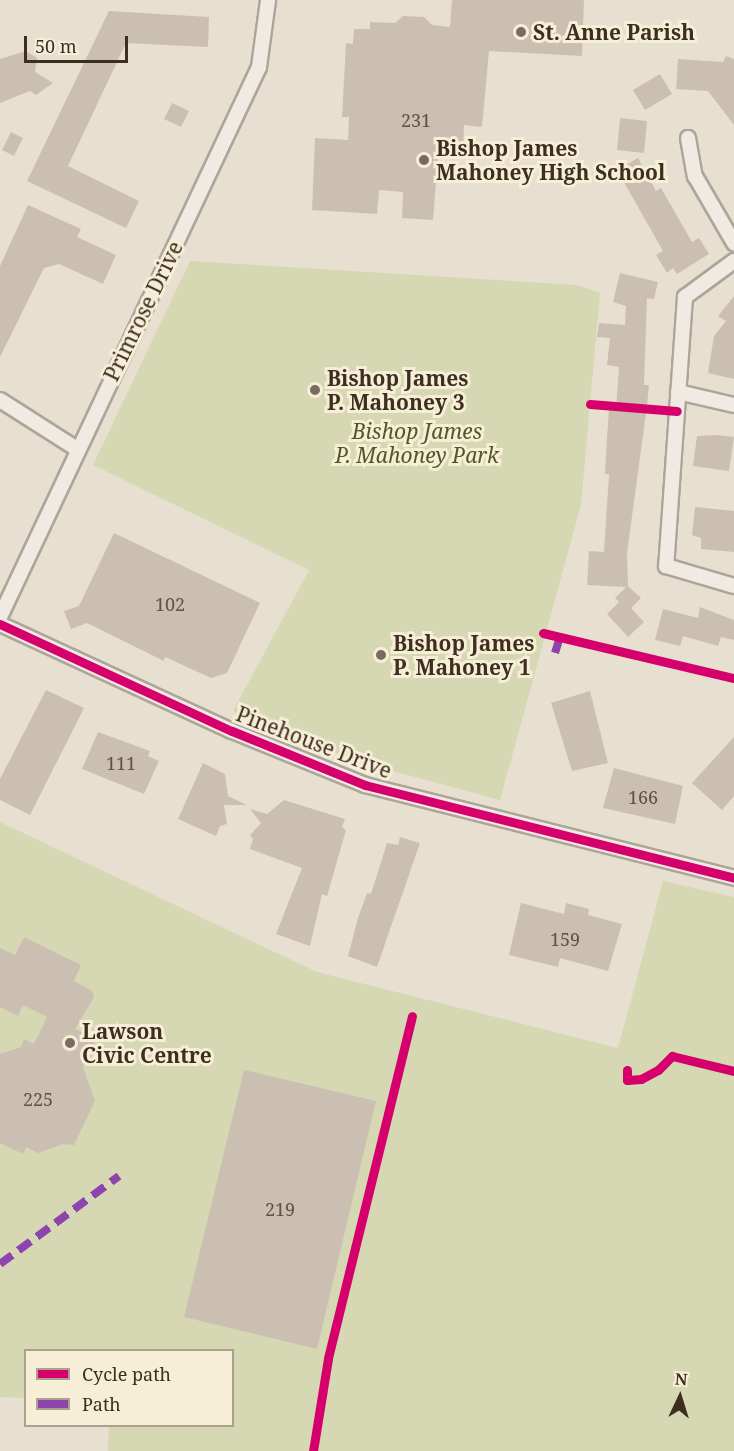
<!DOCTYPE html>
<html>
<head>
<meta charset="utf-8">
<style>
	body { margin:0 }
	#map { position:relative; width:734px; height:1451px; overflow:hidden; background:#e7e0d1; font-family:"Noto Serif",serif }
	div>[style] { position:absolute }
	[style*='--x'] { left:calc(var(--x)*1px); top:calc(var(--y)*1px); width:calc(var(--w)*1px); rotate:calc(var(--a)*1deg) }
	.green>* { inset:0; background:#d6d7b3 }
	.building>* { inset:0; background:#cbbfb2 }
	.roads { filter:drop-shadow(2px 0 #ada599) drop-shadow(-2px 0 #ada599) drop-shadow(0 2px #ada599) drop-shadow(0 -2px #ada599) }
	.minor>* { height:14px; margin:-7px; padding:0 7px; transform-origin:7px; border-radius:7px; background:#efebe3 }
	.quiet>* { height:8px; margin-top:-4px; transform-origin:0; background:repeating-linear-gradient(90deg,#8e44ad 0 15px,transparent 0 23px) }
	.cycleway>* { height:9px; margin:-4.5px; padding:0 4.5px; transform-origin:4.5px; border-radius:4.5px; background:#d6006c }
	.dots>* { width:16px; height:16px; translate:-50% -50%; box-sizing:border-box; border:3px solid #f7eed8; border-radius:50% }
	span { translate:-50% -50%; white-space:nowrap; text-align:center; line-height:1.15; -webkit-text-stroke:6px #f7eed8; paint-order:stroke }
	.number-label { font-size:18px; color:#605244 }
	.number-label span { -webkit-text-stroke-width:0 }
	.poi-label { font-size:21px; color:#3d2e20; font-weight:700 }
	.left { translate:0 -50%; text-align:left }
	.street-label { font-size:21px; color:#3d2e20 }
	.park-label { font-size:21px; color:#4d5a26; font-style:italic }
	.legend { position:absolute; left:24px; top:1349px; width:210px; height:78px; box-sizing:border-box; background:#f7eed8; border:2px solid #ada18e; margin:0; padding:8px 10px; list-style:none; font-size:18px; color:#3d2e20 }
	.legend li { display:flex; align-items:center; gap:12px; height:30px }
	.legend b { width:30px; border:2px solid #ada18e }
	.north { position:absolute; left:650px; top:1367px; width:60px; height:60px; -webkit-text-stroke:4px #f7eed8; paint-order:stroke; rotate:4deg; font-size:16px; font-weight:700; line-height:24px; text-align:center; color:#3d2e20 }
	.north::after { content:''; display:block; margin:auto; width:21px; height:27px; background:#3d2e20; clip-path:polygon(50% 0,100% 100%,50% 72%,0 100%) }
	.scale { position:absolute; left:24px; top:36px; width:104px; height:27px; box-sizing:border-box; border:3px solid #3d2e20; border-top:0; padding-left:8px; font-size:18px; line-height:21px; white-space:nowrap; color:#3d2e20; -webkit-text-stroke:4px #f7eed8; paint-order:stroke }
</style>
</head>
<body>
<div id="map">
	<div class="green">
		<div style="clip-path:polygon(190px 261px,577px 285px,600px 293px,581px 505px,500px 800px,352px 760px,233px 711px,309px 570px,93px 465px)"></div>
		<div style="clip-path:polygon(0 822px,317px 972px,618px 1048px,663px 881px,734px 897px,734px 1451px,108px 1451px,109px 1426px,232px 1426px,232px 1350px,26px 1350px,25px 1398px,0 1397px)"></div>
	</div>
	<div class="building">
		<div style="clip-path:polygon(452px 0,584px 0,582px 56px,489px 51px,482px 127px,464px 125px,463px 158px,438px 157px,433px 220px,402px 218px,403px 192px,379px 190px,377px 214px,312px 210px,315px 138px,348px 140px,349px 117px,342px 117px,346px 43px,353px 44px,354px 29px,370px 29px,370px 22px,395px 23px,403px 16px,424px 17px,432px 25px,450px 27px)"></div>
		<div style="clip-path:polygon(109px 11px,209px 17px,208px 47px,126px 43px,68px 166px,139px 201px,126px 228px,27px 181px)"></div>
		<div style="clip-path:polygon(26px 51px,37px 58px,35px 72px,53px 83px,36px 95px,30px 91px,0 103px,0 59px)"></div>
		<div style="clip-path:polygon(726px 56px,734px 59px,734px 125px,708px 91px,676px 89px,678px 59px,723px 62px)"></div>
		<div style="clip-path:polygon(660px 74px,672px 94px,645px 110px,633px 90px)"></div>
		<div style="clip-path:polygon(172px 103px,189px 111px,181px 127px,164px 119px)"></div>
		<div style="clip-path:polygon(620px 118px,647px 121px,644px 153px,617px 150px)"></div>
		<div style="clip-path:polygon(11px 132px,23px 138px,14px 156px,2px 150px)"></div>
		<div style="clip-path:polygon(638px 158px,656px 191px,661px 188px,692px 242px,699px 238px,709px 254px,677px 274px,673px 268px,667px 273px,656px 255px,663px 251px,617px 170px)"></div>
		<div style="clip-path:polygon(28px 205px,81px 229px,77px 237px,116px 255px,103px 284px,59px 264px,44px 268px,0 357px,0 266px)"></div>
		<div style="clip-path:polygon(620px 273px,658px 282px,654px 299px,647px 298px,644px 385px,649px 385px,647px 406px,627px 553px,628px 586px,641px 598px,631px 608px,644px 622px,628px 637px,607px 614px,619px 602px,615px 598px,626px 587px,587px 585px,589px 551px,604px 552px,609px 474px,605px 474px,607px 437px,609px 410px,616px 411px,619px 367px,607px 365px,610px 338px,597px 337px,599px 323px,625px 325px,626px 306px,613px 302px)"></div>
		<div style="clip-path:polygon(734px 296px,734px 379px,708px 373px,714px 336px,726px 321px,718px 316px)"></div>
		<div style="clip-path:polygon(717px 435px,734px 437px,729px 471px,693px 466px,697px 436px)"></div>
		<div style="clip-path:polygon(695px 507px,734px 511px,734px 552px,701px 549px,701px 538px,692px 535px)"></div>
		<div style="clip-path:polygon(114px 533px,260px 603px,227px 673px,211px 678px,165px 657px,164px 661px,87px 623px,71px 629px,64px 611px,79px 606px)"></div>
		<div style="clip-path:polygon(700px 607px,734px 620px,734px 640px,721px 637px,718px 646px,683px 636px,680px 646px,655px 640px,663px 609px,698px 618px)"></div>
		<div style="clip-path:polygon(46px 690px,84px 708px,30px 815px,0 800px,0 779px)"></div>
		<div style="clip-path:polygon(590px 691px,608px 763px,572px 771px,551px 703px)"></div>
		<div style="clip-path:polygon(98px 732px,150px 751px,148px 756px,159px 761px,144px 794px,82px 769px)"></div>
		<div style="clip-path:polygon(734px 737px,734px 796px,722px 810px,692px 783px)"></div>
		<div style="clip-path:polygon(203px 763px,225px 774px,228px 796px,247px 805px,224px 805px,227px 824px,220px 826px,216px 836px,178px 819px)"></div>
		<div style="clip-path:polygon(614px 768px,683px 786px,675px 824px,603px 808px)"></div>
		<div style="clip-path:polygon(284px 800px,345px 819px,342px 827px,346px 830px,327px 896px,322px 894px,310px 946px,276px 934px,302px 868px,250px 849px,253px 839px,250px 835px,261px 823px,250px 809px,267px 814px)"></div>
		<div style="clip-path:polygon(400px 837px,420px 843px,377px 967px,348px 956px,358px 918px,367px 893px,371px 894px,387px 843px,398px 845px)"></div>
		<div style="clip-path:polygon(521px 903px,564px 914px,566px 903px,589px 909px,588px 915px,622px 924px,608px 971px,560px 958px,558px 967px,509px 955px)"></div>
		<div style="clip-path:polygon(24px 937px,81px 965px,74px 981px,92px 991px,94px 997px,75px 1029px,96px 1039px,83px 1067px,95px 1101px,74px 1145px,63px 1144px,38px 1153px,26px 1147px,23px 1154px,0 1143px,0 1054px,21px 1047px,24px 1039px,34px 1044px,47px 1017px,23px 1005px,18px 1016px,0 1007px,0 948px,15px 955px)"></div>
		<div style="clip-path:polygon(244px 1070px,376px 1101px,317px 1349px,184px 1317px)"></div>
	</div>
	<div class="roads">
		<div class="minor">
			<div style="--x:688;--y:138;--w:39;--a:80"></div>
			<div style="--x:695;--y:176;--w:78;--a:59.8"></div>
			<div style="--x:734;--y:261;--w:61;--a:143.7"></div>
			<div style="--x:685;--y:297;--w:270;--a:94"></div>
			<div style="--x:666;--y:566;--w:71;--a:16.4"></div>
			<div style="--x:678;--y:392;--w:57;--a:13.1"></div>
			<div style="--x:0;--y:400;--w:91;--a:32.5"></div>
			<div style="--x:0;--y:617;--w:608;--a:-64.78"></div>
			<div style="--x:259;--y:67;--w:68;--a:-82.3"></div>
			<div style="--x:0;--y:624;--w:255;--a:24.8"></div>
			<div style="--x:232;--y:731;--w:144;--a:22.1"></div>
			<div style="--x:365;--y:785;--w:381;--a:14.1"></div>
		</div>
	</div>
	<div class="quiet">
		<div style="--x:555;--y:653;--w:17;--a:-73"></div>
		<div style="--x:0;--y:1264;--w:148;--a:-36.5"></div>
	</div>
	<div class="cycleway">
		<div style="--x:590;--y:404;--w:87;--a:4.6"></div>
		<div style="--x:0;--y:624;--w:255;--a:24.8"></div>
		<div style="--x:232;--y:731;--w:144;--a:22.1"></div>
		<div style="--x:365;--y:785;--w:381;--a:14.1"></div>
		<div style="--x:543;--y:633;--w:196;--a:13.3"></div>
		<div style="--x:627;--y:1070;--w:10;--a:90"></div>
		<div style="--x:627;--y:1080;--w:14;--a:-4"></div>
		<div style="--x:641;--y:1079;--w:19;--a:-28"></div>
		<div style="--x:658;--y:1070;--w:20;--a:-45"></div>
		<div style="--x:672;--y:1056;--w:64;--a:13.6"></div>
		<div style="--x:313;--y:1451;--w:94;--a:-80.8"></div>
		<div style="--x:328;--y:1358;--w:352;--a:-76.2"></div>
	</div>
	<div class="dots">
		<div style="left:521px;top:32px;background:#786c5e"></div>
		<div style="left:424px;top:160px;background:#786c5e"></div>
		<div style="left:315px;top:390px;background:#786c5e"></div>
		<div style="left:381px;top:655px;background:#786c5e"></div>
		<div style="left:70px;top:1043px;background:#786c5e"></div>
	</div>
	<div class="number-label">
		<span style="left:416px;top:120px">231</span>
		<span style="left:170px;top:604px">102</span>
		<span style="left:121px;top:763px">111</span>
		<span style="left:643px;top:797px">166</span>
		<span style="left:565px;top:939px">159</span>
		<span style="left:38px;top:1099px">225</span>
		<span style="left:280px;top:1209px">219</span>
	</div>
	<div class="poi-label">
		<span class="left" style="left:533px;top:32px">St. Anne Parish</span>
		<span class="left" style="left:436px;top:160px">Bishop James<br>Mahoney High School</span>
		<span class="left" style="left:327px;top:390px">Bishop James<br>P. Mahoney 3</span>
		<span class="left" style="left:393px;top:655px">Bishop James<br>P. Mahoney 1</span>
		<span class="left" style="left:82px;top:1043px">Lawson<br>Civic Centre</span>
	</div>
	<div class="street-label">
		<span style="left:143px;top:311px;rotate:-64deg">Primrose Drive</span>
		<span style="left:314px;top:742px;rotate:21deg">Pinehouse Drive</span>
	</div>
	<div class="park-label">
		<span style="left:417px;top:443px">Bishop James<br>P. Mahoney Park</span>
	</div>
	<ul class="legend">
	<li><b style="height:8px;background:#d6006c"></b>Cycle path</li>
	<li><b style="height:8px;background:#8e44ad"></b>Path</li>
	</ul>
	<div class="north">N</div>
	<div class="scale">50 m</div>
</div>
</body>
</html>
